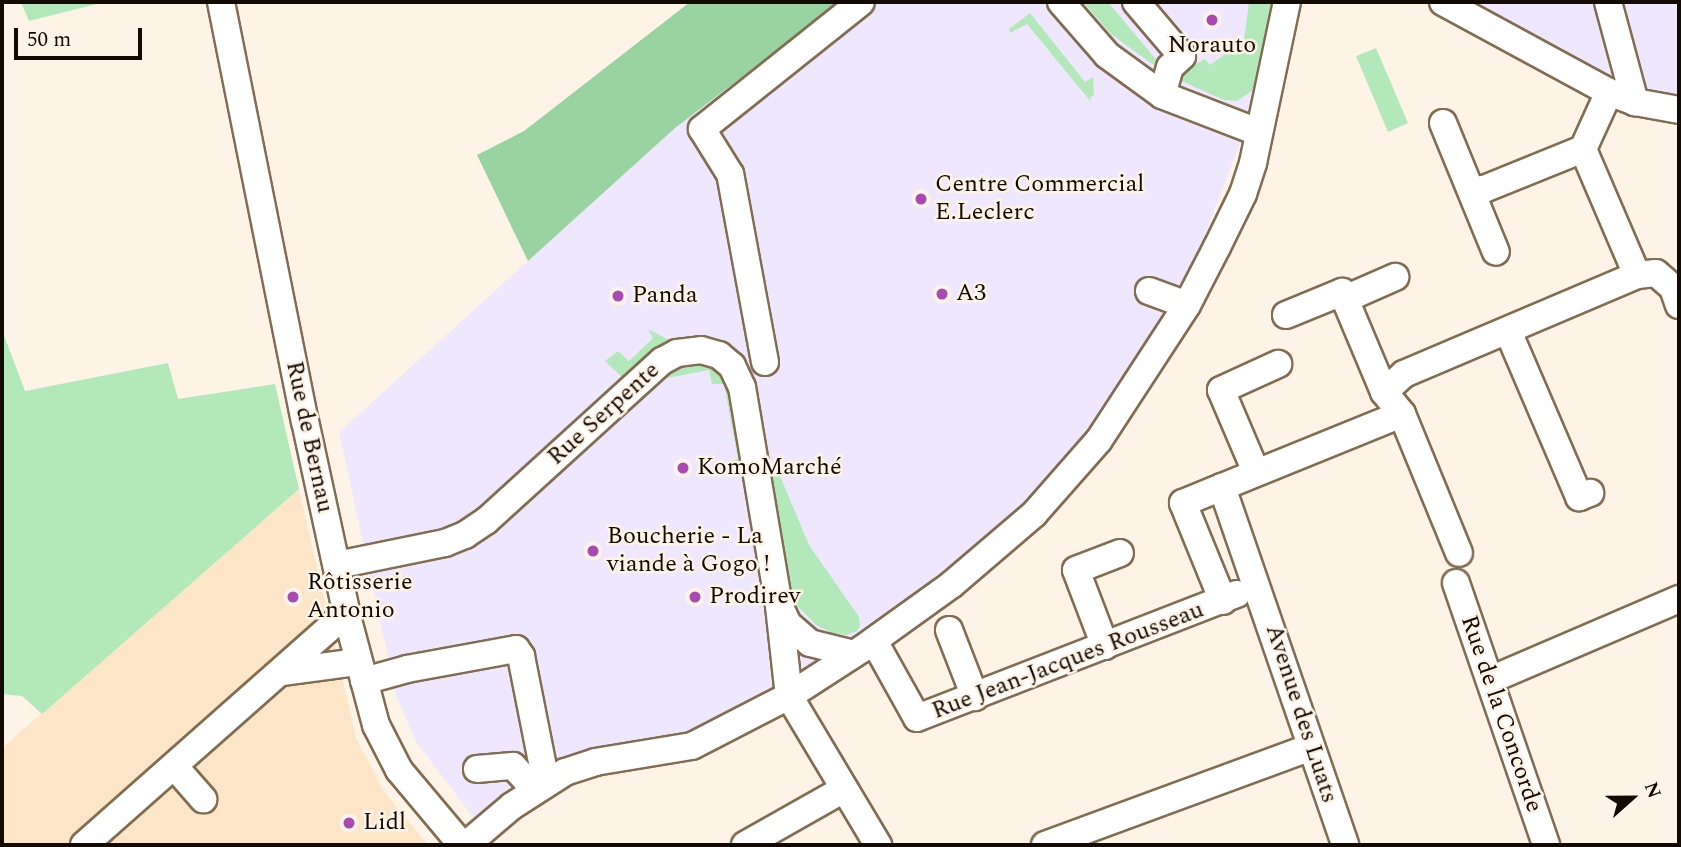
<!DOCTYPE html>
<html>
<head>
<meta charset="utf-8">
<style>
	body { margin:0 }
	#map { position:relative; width:1681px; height:847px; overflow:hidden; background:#fdf4e7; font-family:Spectral,serif }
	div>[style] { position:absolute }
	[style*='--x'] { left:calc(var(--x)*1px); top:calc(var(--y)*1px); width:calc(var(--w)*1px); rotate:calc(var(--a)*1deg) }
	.commercial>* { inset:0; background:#efe7fd }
	.built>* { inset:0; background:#fde6c8 }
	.green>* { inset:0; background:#b3e8bb }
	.forest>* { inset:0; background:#98d3a1 }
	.roads { filter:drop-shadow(2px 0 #826d51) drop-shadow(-2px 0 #826d51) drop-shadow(0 2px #826d51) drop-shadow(0 -2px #826d51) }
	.minor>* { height:26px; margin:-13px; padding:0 13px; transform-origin:13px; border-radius:13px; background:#fff }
	.dots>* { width:19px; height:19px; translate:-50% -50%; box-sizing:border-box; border:4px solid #fdf4e7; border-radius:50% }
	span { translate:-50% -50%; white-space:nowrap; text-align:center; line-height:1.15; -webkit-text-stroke:5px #fdf4e7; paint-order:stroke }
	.poi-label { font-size:24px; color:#130b03 }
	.left { translate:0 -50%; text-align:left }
	.street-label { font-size:24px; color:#130b03 }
	.frame { position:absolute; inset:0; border:4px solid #130b03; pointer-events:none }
	.north { position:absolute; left:1597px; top:763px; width:70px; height:70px; -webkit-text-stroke:5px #fdf4e7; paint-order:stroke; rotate:69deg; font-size:19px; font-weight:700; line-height:28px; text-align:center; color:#130b03 }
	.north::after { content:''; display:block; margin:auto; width:24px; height:32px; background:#130b03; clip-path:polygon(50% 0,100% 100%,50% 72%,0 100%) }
	.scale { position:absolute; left:14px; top:28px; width:128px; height:32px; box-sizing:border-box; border:4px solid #130b03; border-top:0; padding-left:9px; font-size:21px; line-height:24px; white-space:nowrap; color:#130b03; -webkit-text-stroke:5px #fdf4e7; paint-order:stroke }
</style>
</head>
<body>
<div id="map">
	<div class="commercial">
		<div style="clip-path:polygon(840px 2px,1277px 2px,1247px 125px,1202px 242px,1154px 337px,1088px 432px,1038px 488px,977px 548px,887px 624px,707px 727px,545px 773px,473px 817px,416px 742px,397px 698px,339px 432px,675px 128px)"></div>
		<div style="clip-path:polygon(1456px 2px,1679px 2px,1679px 95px,1619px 84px)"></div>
	</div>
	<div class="built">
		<div style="clip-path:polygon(299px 489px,356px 738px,385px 793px,428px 845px,2px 845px,2px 748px)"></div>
	</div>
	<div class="green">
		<div style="clip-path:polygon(21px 2px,105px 2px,29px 21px)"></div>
		<div style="clip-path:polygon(1083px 2px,1108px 2px,1159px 63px,1159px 69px,1111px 34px)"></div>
		<div style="clip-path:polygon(1249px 2px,1276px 2px,1259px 86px,1237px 101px,1224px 100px,1172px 77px,1205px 59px,1210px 65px,1244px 40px)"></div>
		<div style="clip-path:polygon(1030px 13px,1085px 82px,1093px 77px,1094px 95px,1090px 98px,1091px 102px,1027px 24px,1010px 33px,1009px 29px)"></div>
		<div style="clip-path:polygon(1376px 48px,1408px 123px,1388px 132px,1356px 56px)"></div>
		<div style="clip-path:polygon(648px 329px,671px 341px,655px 348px,623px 378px,605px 361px,618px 351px,629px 361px,653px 338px)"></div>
		<div style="clip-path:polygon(2px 330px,25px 391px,168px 363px,178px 399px,275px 384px,299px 489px,42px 714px,22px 696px,2px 694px)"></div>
		<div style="clip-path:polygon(694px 362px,707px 364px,727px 379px,746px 477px,728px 462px,738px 459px,724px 384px,712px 384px,709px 370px,662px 379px,664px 373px,680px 363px)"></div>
		<div style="clip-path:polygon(764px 470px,778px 471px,809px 545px,859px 617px,860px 626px,857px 631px,846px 635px,832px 633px,816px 625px,789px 597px)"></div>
	</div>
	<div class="forest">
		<div style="clip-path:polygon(690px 2px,840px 2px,675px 128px,528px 261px,477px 155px,524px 131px)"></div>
	</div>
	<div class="roads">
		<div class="minor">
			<div style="--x:221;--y:2;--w:427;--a:78.7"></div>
			<div style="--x:305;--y:421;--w:199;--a:77.8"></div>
			<div style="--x:347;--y:616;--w:113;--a:75.1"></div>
			<div style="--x:376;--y:725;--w:51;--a:62.9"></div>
			<div style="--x:399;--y:770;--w:98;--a:50"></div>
			<div style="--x:1061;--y:2;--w:70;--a:49"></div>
			<div style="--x:1107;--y:55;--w:68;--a:36"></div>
			<div style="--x:1162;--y:95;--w:103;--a:21.1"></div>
			<div style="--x:1136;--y:2;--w:71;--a:49.6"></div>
			<div style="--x:1182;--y:56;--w:16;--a:137"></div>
			<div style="--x:1170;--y:67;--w:29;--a:106"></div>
			<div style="--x:1443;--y:2;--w:189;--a:28.5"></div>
			<div style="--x:1609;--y:92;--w:28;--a:21"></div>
			<div style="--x:1635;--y:102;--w:45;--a:10.3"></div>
			<div style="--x:1608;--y:2;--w:104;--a:74.9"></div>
			<div style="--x:1609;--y:92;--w:63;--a:114.5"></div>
			<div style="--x:1583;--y:149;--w:137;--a:66.8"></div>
			<div style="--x:1637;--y:275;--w:19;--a:-6"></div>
			<div style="--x:1656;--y:273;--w:23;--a:41"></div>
			<div style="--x:1673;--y:288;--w:18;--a:71"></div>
			<div style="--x:1443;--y:123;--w:139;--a:67.7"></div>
			<div style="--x:1471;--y:190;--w:13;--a:-4"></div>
			<div style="--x:1484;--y:189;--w:107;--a:-22"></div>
			<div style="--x:1149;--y:291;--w:40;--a:20.2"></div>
			<div style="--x:1345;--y:299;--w:55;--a:-23.7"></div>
			<div style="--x:1286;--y:315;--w:61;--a:-22.3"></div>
			<div style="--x:1342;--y:292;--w:108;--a:67.2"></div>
			<div style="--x:1508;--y:331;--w:181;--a:66.8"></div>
			<div style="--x:1579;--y:497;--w:12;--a:-20"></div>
			<div style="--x:765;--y:362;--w:191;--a:-100.5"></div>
			<div style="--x:730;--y:174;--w:53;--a:-121.9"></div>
			<div style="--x:702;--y:129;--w:203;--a:-38.6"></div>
			<div style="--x:1402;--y:414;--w:150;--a:67.7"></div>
			<div style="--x:1256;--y:472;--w:89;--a:-113.1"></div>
			<div style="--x:1221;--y:390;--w:63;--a:-24.5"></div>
			<div style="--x:1222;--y:487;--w:194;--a:-22.1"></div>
			<div style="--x:1402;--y:414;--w:28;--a:-129"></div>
			<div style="--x:1384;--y:392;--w:27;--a:-42"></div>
			<div style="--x:1404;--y:374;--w:253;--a:-23"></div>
			<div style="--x:337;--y:565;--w:110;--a:-11.5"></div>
			<div style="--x:445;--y:543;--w:22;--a:-22"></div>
			<div style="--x:465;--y:535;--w:25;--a:-34"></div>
			<div style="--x:486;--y:521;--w:238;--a:-42.3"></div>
			<div style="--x:662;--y:361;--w:17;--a:-28"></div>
			<div style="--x:677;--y:353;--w:24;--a:-7"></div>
			<div style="--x:701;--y:350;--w:19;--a:16"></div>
			<div style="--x:719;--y:355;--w:17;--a:40"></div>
			<div style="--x:732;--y:366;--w:23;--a:65"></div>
			<div style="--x:742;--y:387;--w:222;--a:80.4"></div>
			<div style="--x:779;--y:606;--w:91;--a:83.7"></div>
			<div style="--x:789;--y:696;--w:174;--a:59.1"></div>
			<div style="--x:1456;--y:583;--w:277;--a:71"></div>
			<div style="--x:1223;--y:601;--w:106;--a:-112.2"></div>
			<div style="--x:1183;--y:503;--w:42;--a:-22.3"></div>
			<div style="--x:1222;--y:487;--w:379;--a:71"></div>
			<div style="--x:780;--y:607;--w:19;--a:65"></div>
			<div style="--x:788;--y:624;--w:29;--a:41"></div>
			<div style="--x:810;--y:643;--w:45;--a:14"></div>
			<div style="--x:949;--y:630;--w:72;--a:68.8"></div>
			<div style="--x:874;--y:641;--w:88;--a:60.8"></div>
			<div style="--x:917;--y:718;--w:343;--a:-21.2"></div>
			<div style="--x:1105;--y:646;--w:81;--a:-110.9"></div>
			<div style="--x:1076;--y:570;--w:47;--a:-21.1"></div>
			<div style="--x:282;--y:672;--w:77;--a:-7.5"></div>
			<div style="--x:1490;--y:680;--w:206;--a:-23.2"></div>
			<div style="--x:364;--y:681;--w:45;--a:-15.6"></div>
			<div style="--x:407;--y:669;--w:111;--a:-10.4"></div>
			<div style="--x:516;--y:649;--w:9;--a:54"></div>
			<div style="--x:521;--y:656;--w:128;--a:78.8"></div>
			<div style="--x:175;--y:767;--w:43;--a:48.8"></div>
			<div style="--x:477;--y:769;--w:36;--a:-5"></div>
			<div style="--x:513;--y:766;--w:33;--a:47"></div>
			<div style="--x:84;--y:845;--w:334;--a:-41.5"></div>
			<div style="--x:334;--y:624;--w:15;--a:-32"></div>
			<div style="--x:466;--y:845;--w:60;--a:-40.3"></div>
			<div style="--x:512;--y:806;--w:63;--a:-32.7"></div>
			<div style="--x:565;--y:772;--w:32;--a:-18"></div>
			<div style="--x:595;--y:762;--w:98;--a:-9.4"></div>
			<div style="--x:692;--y:746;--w:109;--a:-27.3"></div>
			<div style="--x:789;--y:696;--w:87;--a:-32.8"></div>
			<div style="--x:862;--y:649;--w:110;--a:-35.7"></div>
			<div style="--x:951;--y:585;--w:109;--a:-40.5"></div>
			<div style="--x:1034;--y:514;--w:98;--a:-48.7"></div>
			<div style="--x:1099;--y:440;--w:161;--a:-56.9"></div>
			<div style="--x:1187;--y:305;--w:65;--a:-62.7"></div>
			<div style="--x:1217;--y:247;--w:59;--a:-63.9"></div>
			<div style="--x:1243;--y:194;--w:33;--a:-72"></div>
			<div style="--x:1253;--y:163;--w:165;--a:-78.1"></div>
			<div style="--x:745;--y:845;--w:114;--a:-29.5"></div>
			<div style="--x:1045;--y:845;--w:283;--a:-20.2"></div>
		</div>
	</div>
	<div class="dots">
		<div style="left:1212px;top:20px;background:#a94ab3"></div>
		<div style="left:921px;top:199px;background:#a94ab3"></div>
		<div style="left:942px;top:294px;background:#a94ab3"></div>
		<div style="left:618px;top:296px;background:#a94ab3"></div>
		<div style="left:683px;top:468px;background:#a94ab3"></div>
		<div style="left:593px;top:551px;background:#a94ab3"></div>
		<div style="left:293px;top:597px;background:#a94ab3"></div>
		<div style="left:695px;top:597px;background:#a94ab3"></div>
		<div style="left:349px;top:823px;background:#a94ab3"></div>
	</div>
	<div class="poi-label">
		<span style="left:1212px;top:46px">Norauto</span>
		<span class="left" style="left:935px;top:199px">Centre Commercial<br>E.Leclerc</span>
		<span class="left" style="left:956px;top:294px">A3</span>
		<span class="left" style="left:632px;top:296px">Panda</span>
		<span class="left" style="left:697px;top:468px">KomoMarché</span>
		<span class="left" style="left:607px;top:551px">Boucherie - La<br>viande à Gogo !</span>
		<span class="left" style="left:307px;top:597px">Rôtisserie<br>Antonio</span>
		<span class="left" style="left:709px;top:597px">Prodirev</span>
		<span class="left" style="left:363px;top:823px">Lidl</span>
	</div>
	<div class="street-label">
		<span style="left:604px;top:414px;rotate:-42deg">Rue Serpente</span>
		<span style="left:309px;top:437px;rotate:78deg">Rue de Bernau</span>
		<span style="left:1068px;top:661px;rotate:-21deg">Rue Jean-Jacques Rousseau</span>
		<span style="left:1301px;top:714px;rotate:72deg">Avenue des Luats</span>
		<span style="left:1501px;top:714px;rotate:71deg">Rue de la Concorde</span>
	</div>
	<div class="frame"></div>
	<div class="north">N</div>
	<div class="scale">50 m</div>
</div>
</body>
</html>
